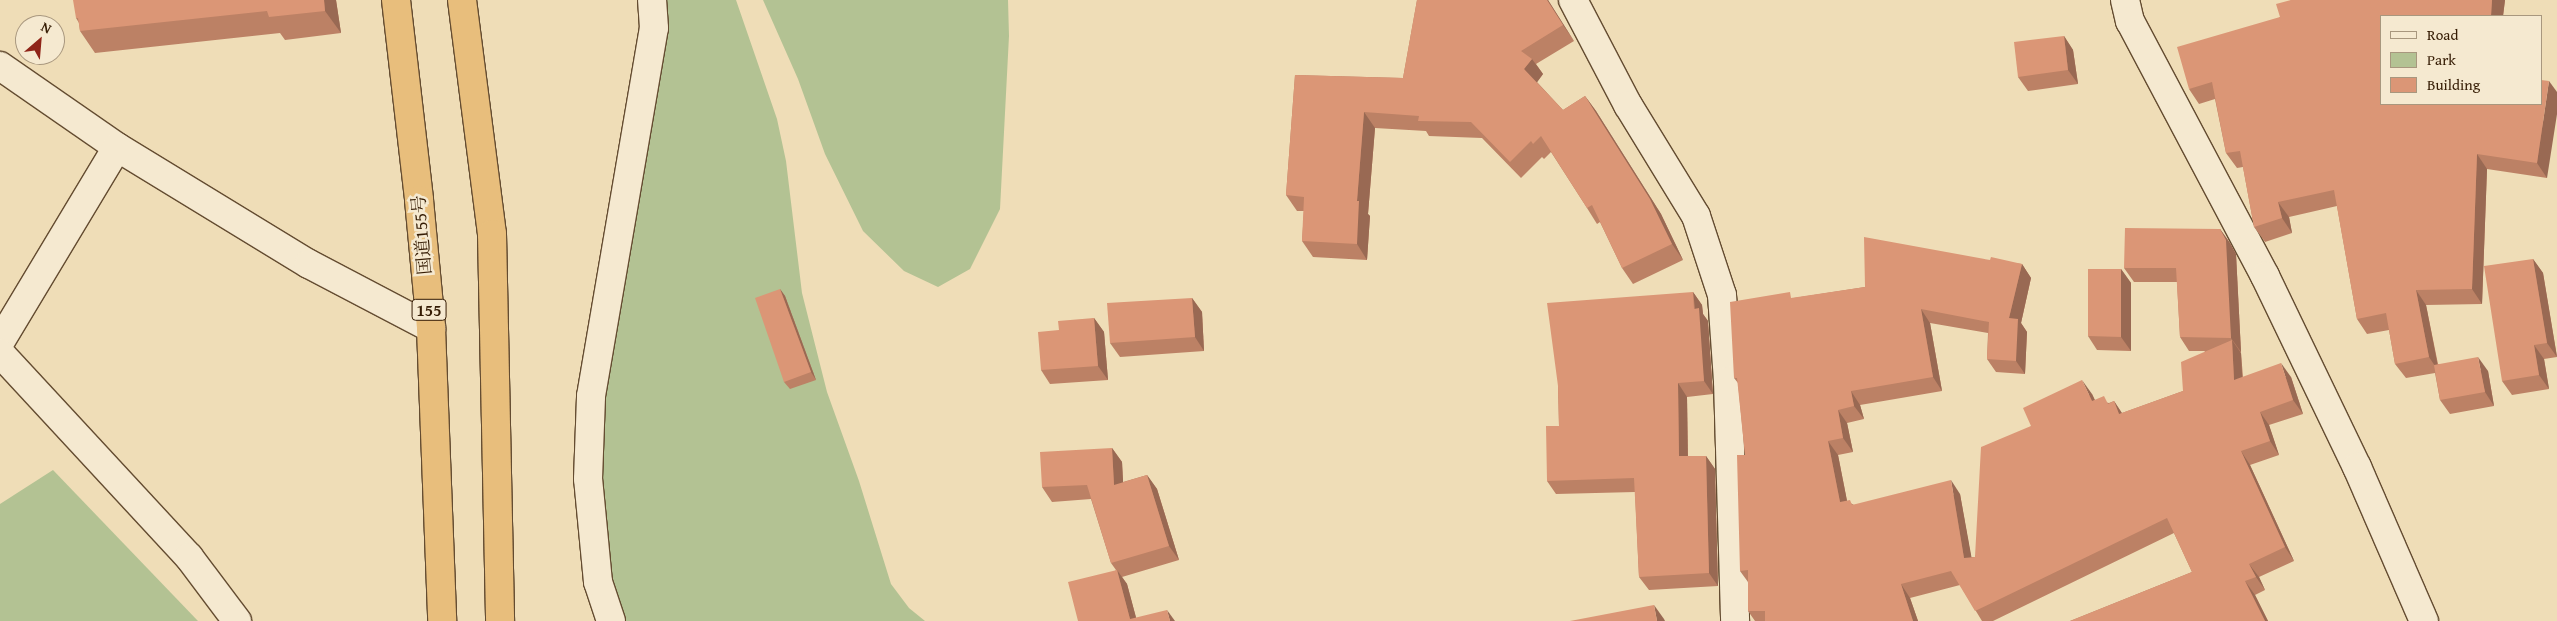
<!DOCTYPE html>
<html>
<head>
<meta charset="utf-8">
<style>
	body { margin:0 }
	#map { position:relative; width:2557px; height:621px; overflow:hidden; background:#efddb7; font-family:"Gentium Book Plus","Noto Serif JP",serif }
	div>[style] { position:absolute }
	[style*='--x'] { left:calc(var(--x)*1px); top:calc(var(--y)*1px); width:calc(var(--w)*1px); rotate:calc(var(--a)*1deg) }
	.green>* { inset:0; background:#b3c293 }
	.roads { filter:drop-shadow(1px 0 #644c31) drop-shadow(-1px 0 #644c31) drop-shadow(0 1px #644c31) drop-shadow(0 -1px #644c31) }
	.street>* { height:28px; margin:-14px; padding:0 14px; transform-origin:14px; border-radius:14px; background:#f5e9d0 }
	.highway>* { height:28px; margin:-14px; padding:0 14px; transform-origin:14px; border-radius:14px; background:#e8be7c }
	.wall>* { inset:0; background:#bc8165 }
	.shaded-wall>* { inset:0; background:#996953 }
	.building>* { inset:0; background:#db9676 }
	span { translate:-50% -50%; white-space:nowrap; text-align:center; line-height:1.15; -webkit-text-stroke:5px #f5e9d0; paint-order:stroke }
	.shield-label span { padding:1px 4px; background:#f5e9d0; border:1px solid; border-radius:4px; -webkit-text-stroke-width:0 }
	.shield-label { font-size:16px; color:#351c04; font-weight:700 }
	.street-label { font-size:18px; color:#351c04 }
	.legend { position:absolute; left:2380px; top:15px; width:162px; height:90px; box-sizing:border-box; background:#f5e9d0; border:1px solid #a8977e; margin:0; padding:6px 9px; list-style:none; font-size:15px; color:#351c04 }
	.legend li { display:flex; align-items:center; gap:10px; height:25px }
	.legend b { width:25px; border:1px solid #a8977e }
	.north { position:absolute; left:15px; top:15px; width:50px; height:50px; box-sizing:border-box; background:#f5e9d0; border:1px solid #a8977e; border-radius:50%; rotate:27deg; font-size:14px; font-weight:700; line-height:20px; text-align:center; color:#351c04 }
	.north::after { content:''; display:block; margin:auto; width:18px; height:22px; background:#8f2418; clip-path:polygon(50% 0,100% 100%,50% 72%,0 100%) }
</style>
</head>
<body>
<div id="map">
	<div class="green">
		<div style="clip-path:polygon(661px 0,736px 0,777px 119px,786px 161px,802px 293px,827px 392px,859px 481px,891px 584px,909px 608px,925px 621px,616px 621px,596px 508px,601px 381px)"></div>
		<div style="clip-path:polygon(763px 0,1008px 0,1009px 36px,1000px 209px,970px 269px,938px 287px,904px 271px,863px 231px,825px 154px,798px 79px)"></div>
		<div style="clip-path:polygon(53px 470px,198px 621px,0 621px,0 504px)"></div>
	</div>
	<div class="roads">
		<div class="street">
			<div style="--x:1573;--y:0;--w:119;--a:62.4"></div>
			<div style="--x:1628;--y:105;--w:130;--a:58.5"></div>
			<div style="--x:1696;--y:216;--w:83;--a:71.8"></div>
			<div style="--x:1722;--y:295;--w:86;--a:86"></div>
			<div style="--x:1728;--y:381;--w:240;--a:88.3"></div>
			<div style="--x:2125;--y:0;--w:22;--a:77"></div>
			<div style="--x:2130;--y:21;--w:289;--a:62.1"></div>
			<div style="--x:2265;--y:276;--w:212;--a:64.3"></div>
			<div style="--x:2357;--y:467;--w:168;--a:66.5"></div>
			<div style="--x:0;--y:66;--w:142;--a:34.7"></div>
			<div style="--x:117;--y:147;--w:225;--a:31.4"></div>
			<div style="--x:309;--y:264;--w:138;--a:27.7"></div>
			<div style="--x:0;--y:342;--w:227;--a:-59"></div>
			<div style="--x:0;--y:353;--w:278;--a:47.2"></div>
			<div style="--x:189;--y:557;--w:80;--a:53.1"></div>
			<div style="--x:611;--y:621;--w:41;--a:-108.4"></div>
			<div style="--x:598;--y:582;--w:103;--a:-95.5"></div>
			<div style="--x:588;--y:479;--w:83;--a:-87.9"></div>
			<div style="--x:591;--y:396;--w:373;--a:-80.3"></div>
			<div style="--x:654;--y:28;--w:28;--a:-94"></div>
		</div>
		<div class="highway">
			<div style="--x:396;--y:0;--w:201;--a:83.4"></div>
			<div style="--x:419;--y:200;--w:129;--a:84.6"></div>
			<div style="--x:431;--y:328;--w:293;--a:87.8"></div>
			<div style="--x:462;--y:0;--w:236;--a:82.7"></div>
			<div style="--x:492;--y:234;--w:387;--a:88.8"></div>
		</div>
	</div>
	<div class="wall">
		<div style="clip-path:polygon(336px 0,341px 33px,285px 40px,280px 33px,95px 53px,80px 31px,79px 23px,76px 18px)"></div>
		<div style="clip-path:polygon(1417px 0,1548px 0,1574px 41px,1536px 64px,1543px 74px,1537px 82px,1563px 110px,1585px 96px,1596px 111px,1661px 214px,1683px 260px,1633px 284px,1622px 268px,1600px 222px,1597px 224px,1587px 208px,1551px 152px,1544px 159px,1542px 157px,1521px 178px,1482px 138px,1429px 136px,1426px 131px,1375px 128px,1368px 214px,1370px 216px,1367px 260px,1313px 257px,1302px 241px,1304px 211px,1297px 211px,1286px 195px,1295px 75px,1403px 78px)"></div>
		<div style="clip-path:polygon(2291px 0,2505px 0,2503px 16px,2381px 16px,2541px 104px,2547px 178px,2487px 169px,2482px 304px,2426px 305px,2438px 364px,2488px 371px,2494px 406px,2450px 414px,2440px 400px,2435px 373px,2406px 378px,2395px 364px,2389px 330px,2367px 334px,2357px 319px,2337px 206px,2289px 217px,2292px 233px,2265px 242px,2254px 227px,2243px 167px,2237px 168px,2226px 153px,2215px 99px,2199px 104px,2189px 89px,2280px 17px)"></div>
		<div style="clip-path:polygon(2064px 36px,2073px 50px,2078px 84px,2028px 91px,2018px 77px)"></div>
		<div style="clip-path:polygon(2220px 229px,2230px 243px,2236px 254px,2241px 352px,2240px 352px,2241px 353px,2243px 377px,2291px 377px,2303px 414px,2269px 425px,2279px 455px,2250px 465px,2294px 561px,2259px 577px,2265px 590px,2255px 595px,2268px 621px,2070px 621px,2192px 572px,2174px 533px,1993px 621px,1982px 621px,1960px 585px,1910px 598px,1918px 621px,1755px 621px,1748px 611px,1748px 582px,1740px 571px,1745px 455px,1738px 383px,1734px 378px,1794px 298px,1865px 287px,1990px 260px,2022px 264px,2031px 278px,2021px 323px,2027px 332px,2025px 374px,1996px 372px,1987px 359px,1988px 333px,1930px 323px,1942px 391px,1860px 405px,1864px 419px,1847px 423px,1853px 452px,1838px 455px,1847px 501px,1854px 505px,1960px 494px,1971px 557px,1975px 557px,2031px 426px,2092px 394px,2095px 400px,2109px 403px,2114px 401px,2122px 413px,2183px 391px,2205px 351px,2189px 351px,2180px 337px,2177px 282px,2134px 282px,2124px 268px)"></div>
		<div style="clip-path:polygon(2533px 259px,2543px 273px,2557px 357px,2544px 359px,2549px 389px,2512px 395px,2502px 381px)"></div>
		<div style="clip-path:polygon(2121px 269px,2131px 283px,2131px 351px,2097px 350px,2088px 336px)"></div>
		<div style="clip-path:polygon(780px 289px,785px 296px,816px 380px,790px 389px,784px 382px)"></div>
		<div style="clip-path:polygon(1693px 292px,1702px 305px,1703px 314px,1708px 321px,1713px 394px,1687px 397px,1688px 456px,1706px 456px,1715px 469px,1718px 586px,1649px 590px,1639px 577px,1635px 492px,1556px 494px,1547px 481px,1559px 426px,1558px 386px)"></div>
		<div style="clip-path:polygon(1192px 298px,1202px 312px,1204px 351px,1120px 357px,1110px 343px)"></div>
		<div style="clip-path:polygon(1094px 318px,1104px 332px,1108px 380px,1050px 384px,1041px 370px,1059px 330px)"></div>
		<div style="clip-path:polygon(1112px 448px,1122px 462px,1123px 482px,1147px 475px,1157px 489px,1179px 560px,1122px 577px,1127px 584px,1136px 618px,1175px 621px,1078px 621px,1116px 570px,1111px 563px,1091px 499px,1052px 502px,1042px 487px)"></div>
	</div>
	<div class="shaded-wall">
		<div style="clip-path:polygon(324px 0,336px 0,341px 33px,325px 11px)"></div>
		<div style="clip-path:polygon(1547px 0,1548px 0,1574px 41px,1563px 25px)"></div>
		<div style="clip-path:polygon(2492px 0,2505px 0,2503px 16px,2491px 16px)"></div>
		<div style="clip-path:polygon(2064px 36px,2073px 50px,2078px 84px,2068px 70px)"></div>
		<div style="clip-path:polygon(1532px 59px,1543px 74px,1535px 85px,1524px 69px)"></div>
		<div style="clip-path:polygon(2549px 81px,2557px 92px,2557px 114px,2547px 178px,2537px 163px)"></div>
		<div style="clip-path:polygon(1585px 96px,1596px 111px,1661px 214px,1683px 260px,1672px 244px)"></div>
		<div style="clip-path:polygon(1364px 112px,1375px 128px,1368px 214px,1370px 216px,1367px 260px,1357px 244px,1357px 201px)"></div>
		<div style="clip-path:polygon(2477px 154px,2487px 169px,2482px 304px,2472px 289px)"></div>
		<div style="clip-path:polygon(2278px 202px,2289px 217px,2292px 233px,2282px 218px)"></div>
		<div style="clip-path:polygon(2220px 229px,2230px 243px,2236px 254px,2241px 352px,2231px 338px)"></div>
		<div style="clip-path:polygon(2533px 259px,2543px 273px,2557px 357px,2547px 343px)"></div>
		<div style="clip-path:polygon(2022px 264px,2031px 278px,2021px 323px,2027px 332px,2025px 374px,2016px 361px,2009px 318px)"></div>
		<div style="clip-path:polygon(2121px 269px,2131px 283px,2131px 351px,2121px 337px)"></div>
		<div style="clip-path:polygon(780px 289px,785px 296px,816px 380px,811px 372px)"></div>
		<div style="clip-path:polygon(2416px 290px,2426px 305px,2439px 372px,2429px 357px)"></div>
		<div style="clip-path:polygon(1693px 292px,1702px 305px,1703px 314px,1708px 321px,1713px 394px,1704px 381px)"></div>
		<div style="clip-path:polygon(1192px 298px,1202px 312px,1204px 351px,1195px 337px)"></div>
		<div style="clip-path:polygon(1921px 309px,1930px 323px,1942px 391px,1933px 377px)"></div>
		<div style="clip-path:polygon(1094px 318px,1104px 332px,1108px 380px,1098px 366px)"></div>
		<div style="clip-path:polygon(2232px 340px,2241px 353px,2243px 393px,2234px 380px)"></div>
		<div style="clip-path:polygon(2534px 345px,2544px 359px,2549px 389px,2539px 375px)"></div>
		<div style="clip-path:polygon(2478px 357px,2488px 371px,2494px 406px,2485px 392px)"></div>
		<div style="clip-path:polygon(2281px 363px,2291px 377px,2303px 414px,2293px 400px)"></div>
		<div style="clip-path:polygon(2082px 380px,2092px 394px,2101px 414px,2092px 401px)"></div>
		<div style="clip-path:polygon(1678px 383px,1687px 397px,1688px 469px,1679px 456px)"></div>
		<div style="clip-path:polygon(1851px 391px,1860px 405px,1864px 419px,1854px 406px)"></div>
		<div style="clip-path:polygon(2114px 401px,2123px 415px,2119px 414px)"></div>
		<div style="clip-path:polygon(1838px 410px,1847px 423px,1853px 452px,1843px 438px)"></div>
		<div style="clip-path:polygon(2260px 412px,2269px 425px,2279px 455px,2270px 441px)"></div>
		<div style="clip-path:polygon(1828px 441px,1838px 455px,1850px 516px,1840px 502px)"></div>
		<div style="clip-path:polygon(1112px 448px,1122px 462px,1124px 499px,1114px 485px)"></div>
		<div style="clip-path:polygon(2241px 451px,2250px 465px,2294px 561px,2285px 547px)"></div>
		<div style="clip-path:polygon(1706px 456px,1715px 469px,1718px 586px,1709px 573px)"></div>
		<div style="clip-path:polygon(1147px 475px,1157px 489px,1179px 560px,1169px 546px)"></div>
		<div style="clip-path:polygon(1951px 480px,1960px 494px,1974px 571px,1964px 558px)"></div>
		<div style="clip-path:polygon(2249px 564px,2259px 577px,2265px 590px,2256px 577px)"></div>
		<div style="clip-path:polygon(1117px 570px,1127px 584px,1137px 621px,1130px 619px)"></div>
		<div style="clip-path:polygon(2245px 581px,2255px 595px,2268px 621px,2265px 621px)"></div>
		<div style="clip-path:polygon(1901px 584px,1910px 598px,1918px 621px,1913px 621px)"></div>
		<div style="clip-path:polygon(1654px 605px,1664px 619px,1665px 621px,1657px 621px)"></div>
		<div style="clip-path:polygon(1167px 610px,1175px 621px,1170px 621px)"></div>
	</div>
	<div class="building">
		<div style="clip-path:polygon(73px 0,324px 0,325px 11px,269px 17px,267px 11px,80px 31px,78px 18px,76px 18px)"></div>
		<div style="clip-path:polygon(1417px 0,1547px 0,1563px 25px,1521px 51px,1532px 59px,1524px 69px,1563px 110px,1585px 96px,1650px 199px,1672px 244px,1622px 268px,1592px 205px,1587px 208px,1541px 136px,1533px 144px,1531px 141px,1510px 162px,1471px 122px,1418px 121px,1419px 116px,1364px 112px,1357px 201px,1359px 201px,1357px 244px,1302px 241px,1304px 197px,1286px 195px,1295px 75px,1403px 78px)"></div>
		<div style="clip-path:polygon(2291px 0,2492px 0,2491px 16px,2381px 16px,2381px 104px,2541px 104px,2541px 80px,2549px 81px,2537px 163px,2477px 154px,2472px 289px,2416px 290px,2429px 357px,2395px 364px,2386px 313px,2357px 319px,2334px 190px,2278px 202px,2282px 218px,2254px 227px,2240px 151px,2226px 153px,2212px 82px,2189px 89px,2177px 47px,2280px 17px,2276px 4px)"></div>
		<div style="clip-path:polygon(2064px 36px,2068px 70px,2018px 77px,2014px 42px)"></div>
		<div style="clip-path:polygon(2125px 228px,2220px 229px,2226px 240px,2231px 338px,2180px 337px,2176px 268px,2124px 268px)"></div>
		<div style="clip-path:polygon(1864px 237px,1990px 260px,1991px 257px,2022px 264px,2009px 318px,2018px 319px,2016px 361px,1987px 359px,1989px 322px,1921px 309px,1933px 377px,1851px 391px,1854px 406px,1838px 410px,1843px 438px,1828px 441px,1840px 502px,1850px 500px,1852px 505px,1951px 480px,1964px 558px,1975px 557px,1981px 447px,2031px 426px,2023px 408px,2082px 380px,2092px 401px,2104px 396px,2108px 404px,2114px 401px,2119px 414px,2183px 391px,2181px 362px,2232px 340px,2234px 380px,2281px 363px,2293px 400px,2260px 412px,2270px 441px,2241px 451px,2285px 547px,2249px 564px,2256px 577px,2245px 581px,2265px 621px,2070px 621px,2192px 572px,2167px 518px,1975px 611px,1951px 571px,1901px 584px,1913px 621px,1765px 621px,1765px 611px,1748px 611px,1748px 570px,1740px 571px,1737px 455px,1745px 455px,1737px 378px,1734px 378px,1730px 302px,1790px 292px,1791px 298px,1865px 287px)"></div>
		<div style="clip-path:polygon(2533px 259px,2547px 343px,2534px 345px,2539px 375px,2502px 381px,2484px 266px)"></div>
		<div style="clip-path:polygon(2088px 269px,2121px 269px,2121px 337px,2088px 336px)"></div>
		<div style="clip-path:polygon(780px 289px,811px 372px,784px 382px,755px 298px)"></div>
		<div style="clip-path:polygon(1693px 292px,1694px 309px,1699px 308px,1704px 381px,1678px 383px,1679px 456px,1706px 456px,1709px 573px,1639px 577px,1634px 478px,1547px 481px,1546px 426px,1559px 426px,1558px 386px,1547px 303px)"></div>
		<div style="clip-path:polygon(1192px 298px,1195px 337px,1110px 343px,1107px 303px)"></div>
		<div style="clip-path:polygon(1094px 318px,1098px 366px,1041px 370px,1038px 332px,1059px 330px,1058px 321px)"></div>
		<div style="clip-path:polygon(2478px 357px,2485px 392px,2440px 400px,2434px 365px)"></div>
		<div style="clip-path:polygon(1112px 448px,1114px 485px,1147px 475px,1169px 546px,1111px 563px,1087px 485px,1042px 487px,1040px 452px)"></div>
		<div style="clip-path:polygon(1117px 570px,1130px 619px,1167px 610px,1170px 621px,1078px 621px,1068px 582px)"></div>
		<div style="clip-path:polygon(1654px 605px,1657px 621px,1570px 621px)"></div>
	</div>
	<div class="shield-label">
		<span style="left:429px;top:310px">155</span>
	</div>
	<div class="street-label">
		<span style="left:422px;top:235px;rotate:-95deg">国道155号</span>
	</div>
	<ul class="legend">
	<li><b style="height:6px;background:#f5e9d0"></b>Road</li>
	<li><b style="height:14px;background:#b3c293"></b>Park</li>
	<li><b style="height:14px;background:#db9676"></b>Building</li>
	</ul>
	<div class="north">N</div>
</div>
</body>
</html>
